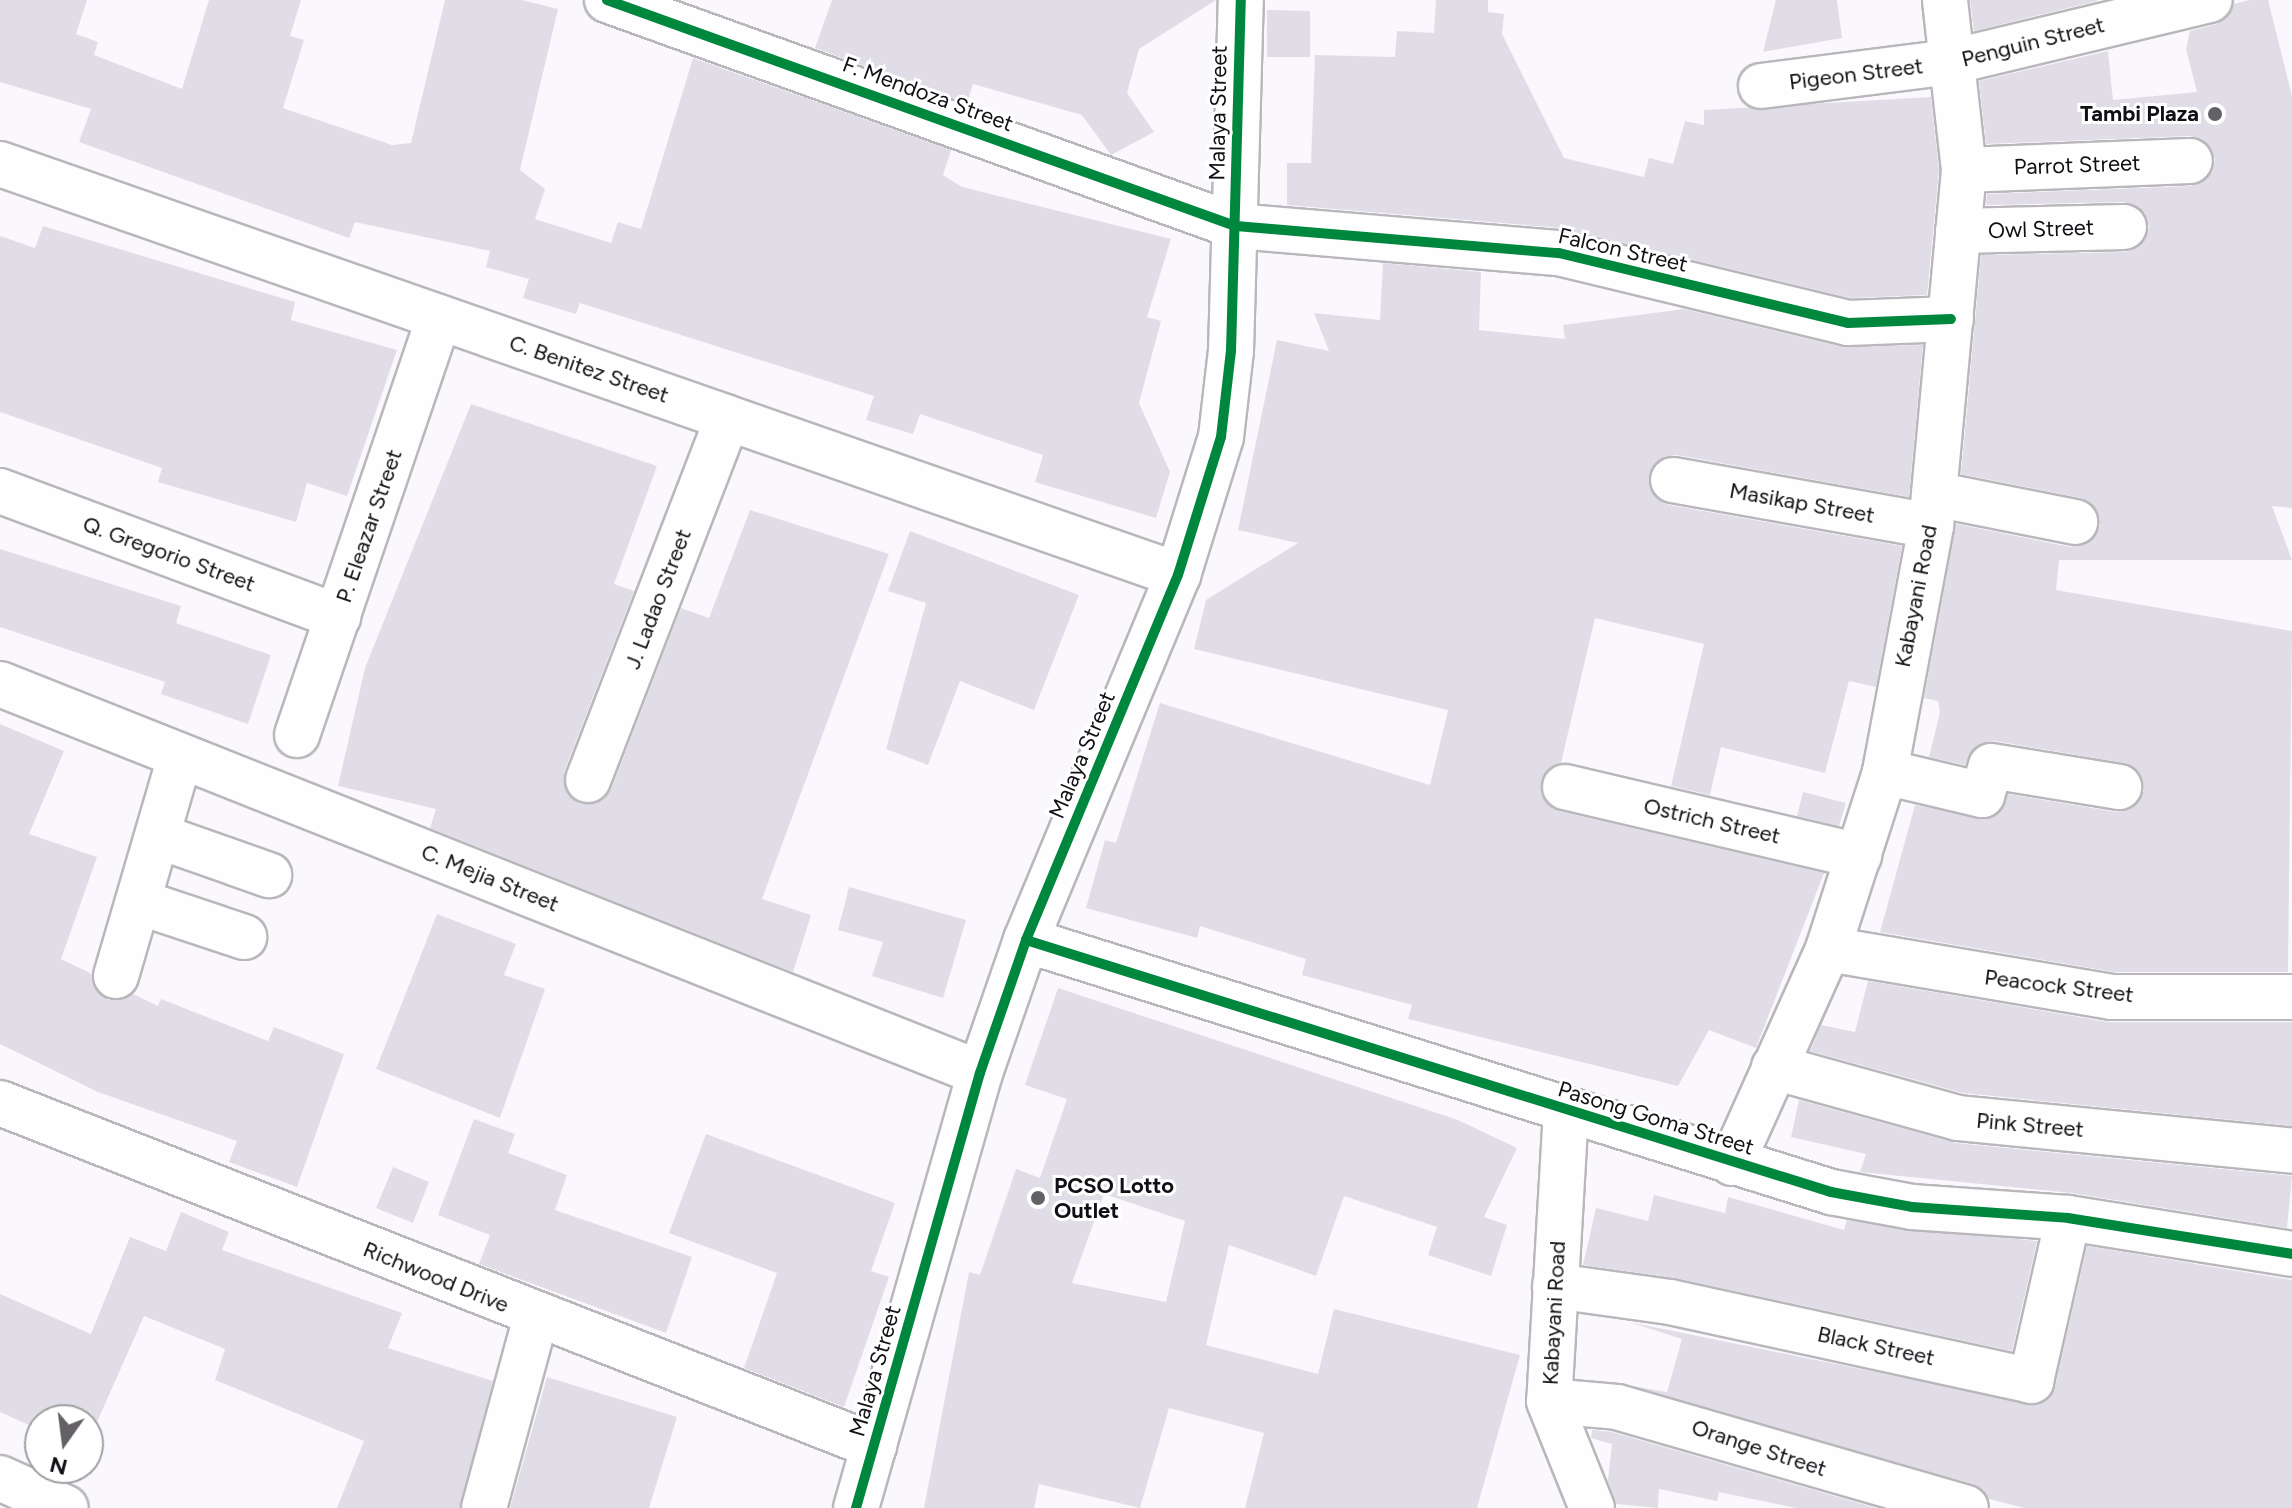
<!DOCTYPE html>
<html>
<head>
<meta charset="utf-8">
<style>
	body { margin:0 }
	#map { position:relative; width:2292px; height:1508px; overflow:hidden; background:#faf8fd; font-family:Figtree,sans-serif }
	div>[style] { position:absolute }
	[style*='--x'] { left:calc(var(--x)*1px); top:calc(var(--y)*1px); width:calc(var(--w)*1px); rotate:calc(var(--a)*1deg) }
	.building>* { inset:0; background:#e1dde7 }
	.roads { filter:drop-shadow(2px 0 #b9b7bb) drop-shadow(-2px 0 #b9b7bb) drop-shadow(0 2px #b9b7bb) drop-shadow(0 -2px #b9b7bb) }
	.minor>* { height:44px; margin:-22px; padding:0 22px; transform-origin:22px; border-radius:22px; background:#fefeff }
	.cycleway>* { height:10px; margin:-5px; padding:0 5px; transform-origin:5px; border-radius:5px; background:#00873e }
	.dots>* { width:22px; height:22px; translate:-50% -50%; box-sizing:border-box; border:4px solid #fff; border-radius:50% }
	span { translate:-50% -50%; white-space:nowrap; text-align:center; line-height:1.15; -webkit-text-stroke:6px #fff; paint-order:stroke }
	.street-label { font-size:22px; color:#110f14 }
	.poi-label { font-size:22px; color:#110f14; font-weight:700 }
	.right { translate:-100% -50%; text-align:right }
	.left { translate:0 -50%; text-align:left }
	.north { position:absolute; left:24px; top:1404px; width:80px; height:80px; box-sizing:border-box; background:#fff; border:2px solid #a09fa1; border-radius:50%; rotate:194deg; font-size:22px; font-weight:700; line-height:32px; text-align:center; color:#110f14 }
	.north::after { content:''; display:block; margin:auto; width:28px; height:36px; background:#636166; clip-path:polygon(50% 0,100% 100%,50% 72%,0 100%) }
</style>
</head>
<body>
<div id="map">
	<div class="building">
		<div style="clip-path:polygon(0 0,87px 0,76px 34px,98px 42px,94px 55px,182px 89px,209px 0,301px 0,290px 36px,304px 40px,283px 108px,392px 145px,411px 143px,445px 0,522px 0,558px 9px,520px 170px,545px 189px,535px 219px,611px 243px,618px 222px,641px 229px,693px 58px,951px 150px,943px 175px,962px 187px,1171px 239px,1147px 317px,1161px 321px,1139px 403px,1170px 472px,1156px 518px,1035px 482px,1043px 455px,920px 414px,913px 434px,866px 420px,874px 396px,580px 303px,576px 314px,523px 298px,529px 279px,486px 267px,490px 251px,355px 222px,349px 238px,79px 142px,91px 109px,0 82px)"></div>
		<div style="clip-path:polygon(832px 0,1216px 0,1139px 49px,1127px 93px,1154px 132px,1111px 155px,1082px 115px,973px 84px,967px 103px,815px 48px)"></div>
		<div style="clip-path:polygon(1436px 0,1488px 0,1488px 12px,1504px 14px,1502px 34px,1564px 158px,1644px 177px,1649px 158px,1673px 164px,1685px 121px,1704px 125px,1704px 110px,1931px 97px,1939px 170px,1927px 295px,1850px 298px,1561px 228px,1287px 205px,1287px 163px,1311px 163px,1315px 55px,1395px 57px,1397px 31px,1434px 33px)"></div>
		<div style="clip-path:polygon(1776px 0,1837px 0,1842px 38px,1763px 52px)"></div>
		<div style="clip-path:polygon(1970px 0,2097px 0,2097px 1px,1974px 31px)"></div>
		<div style="clip-path:polygon(2250px 0,2268px 0,2292px 96px,2292px 508px,2272px 506px,2292px 560px,2059px 560px,2056px 590px,2292px 631px,2288px 972px,2114px 972px,1880px 932px,1915px 805px,1988px 819px,2008px 794px,2116px 812px,2138px 803px,2144px 790px,2135px 768px,2124px 763px,1995px 741px,1974px 748px,1965px 765px,1929px 757px,1940px 712px,1938px 701px,1924px 698px,1956px 524px,2071px 547px,2093px 539px,2100px 526px,2092px 504px,2081px 498px,1961px 474px,1981px 255px,2125px 252px,2138px 248px,2149px 227px,2145px 213px,2124px 202px,1986px 205px,1987px 194px,2191px 186px,2212px 173px,2215px 159px,2202px 139px,2189px 136px,1986px 144px,1979px 81px,2108px 51px,2113px 100px,2197px 92px,2186px 49px,2190px 31px,2217px 24px,2234px 4px)"></div>
		<div style="clip-path:polygon(1267px 10px,1310px 11px,1310px 57px,1267px 57px)"></div>
		<div style="clip-path:polygon(43px 226px,295px 302px,291px 320px,397px 350px,347px 496px,307px 483px,296px 522px,158px 482px,162px 468px,0 412px,0 236px,35px 248px)"></div>
		<div style="clip-path:polygon(1383px 263px,1481px 272px,1479px 330px,1565px 339px,1563px 325px,1684px 309px,1842px 347px,1923px 345px,1909px 497px,1677px 455px,1664px 457px,1649px 475px,1650px 489px,1669px 505px,1902px 546px,1876px 687px,1849px 681px,1825px 773px,1721px 747px,1710px 795px,1671px 786px,1704px 644px,1595px 618px,1561px 763px,1541px 781px,1541px 795px,1559px 811px,1824px 873px,1756px 1048px,1709px 1030px,1678px 1086px,1408px 1019px,1412px 1005px,1302px 975px,1306px 959px,1200px 926px,1197px 938px,1086px 908px,1105px 840px,1116px 843px,1160px 703px,1430px 785px,1448px 710px,1194px 649px,1206px 600px,1298px 543px,1238px 530px,1277px 340px,1329px 351px,1314px 313px,1380px 320px)"></div>
		<div style="clip-path:polygon(471px 404px,657px 466px,614px 584px,634px 591px,564px 772px,568px 795px,580px 804px,603px 800px,611px 790px,681px 608px,709px 618px,750px 510px,889px 554px,762px 899px,811px 915px,793px 972px,430px 828px,436px 809px,338px 786px,365px 668px)"></div>
		<div style="clip-path:polygon(910px 531px,1079px 595px,1034px 710px,960px 681px,928px 765px,886px 749px,926px 603px,888px 591px)"></div>
		<div style="clip-path:polygon(0 549px,181px 606px,176px 623px,271px 655px,248px 724px,161px 694px,165px 682px,0 627px)"></div>
		<div style="clip-path:polygon(0 724px,64px 751px,29px 834px,97px 857px,61px 959px,92px 974px,108px 1000px,133px 994px,158px 1006px,161px 999px,268px 1041px,274px 1027px,344px 1054px,297px 1187px,229px 1162px,237px 1141px,98px 1092px,0 1044px)"></div>
		<div style="clip-path:polygon(1803px 792px,1846px 803px,1839px 826px,1797px 816px)"></div>
		<div style="clip-path:polygon(849px 887px,966px 920px,943px 998px,872px 976px,883px 942px,838px 930px)"></div>
		<div style="clip-path:polygon(437px 914px,516px 944px,504px 975px,545px 989px,500px 1118px,376px 1069px)"></div>
		<div style="clip-path:polygon(1868px 981px,2108px 1022px,2292px 1022px,2292px 1126px,1963px 1093px,1810px 1051px,1821px 1025px,1855px 1032px)"></div>
		<div style="clip-path:polygon(evenodd,1058px 988px,1458px 1120px,1517px 1148px,1484px 1217px,1507px 1225px,1491px 1276px,1428px 1255px,1437px 1227px,1344px 1196px,1316px 1276px,1229px 1245px,1206px 1345px,1318px 1374px,1334px 1309px,1520px 1355px,1477px 1508px,1245px 1508px,1264px 1433px,1169px 1408px,1140px 1508px,1039px 1484px,1034px 1508px,924px 1508px,969px 1272px,980px 1275px,1016px 1169px,1040px 1178px,1067px 1099px,1025px 1085px,1058px 988px,1104px 1194px,1185px 1221px,1166px 1302px,1072px 1283px,1104px 1194px)"></div>
		<div style="clip-path:polygon(1799px 1100px,1956px 1143px,2292px 1176px,2287px 1228px,2072px 1193px,1860px 1172px,1866px 1154px,1791px 1137px)"></div>
		<div style="clip-path:polygon(474px 1119px,515px 1134px,508px 1153px,567px 1175px,555px 1210px,692px 1257px,666px 1333px,479px 1264px,490px 1235px,438px 1215px)"></div>
		<div style="clip-path:polygon(706px 1134px,895px 1203px,871px 1271px,889px 1277px,844px 1407px,744px 1368px,777px 1273px,669px 1233px)"></div>
		<div style="clip-path:polygon(393px 1167px,429px 1182px,413px 1223px,376px 1208px)"></div>
		<div style="clip-path:polygon(1654px 1195px,1725px 1213px,1728px 1197px,1844px 1230px,1847px 1220px,2037px 1241px,2012px 1351px,1675px 1278px,1583px 1265px,1596px 1208px,1648px 1221px)"></div>
		<div style="clip-path:polygon(181px 1212px,229px 1232px,222px 1250px,402px 1313px,388px 1348px,493px 1381px,460px 1508px,337px 1508px,364px 1441px,215px 1380px,225px 1349px,144px 1316px,97px 1422px,58px 1405px,52px 1420px,40px 1420px,40px 1430px,0 1412px,0 1294px,91px 1334px,130px 1237px,166px 1251px)"></div>
		<div style="clip-path:polygon(2087px 1246px,2292px 1280px,2292px 1508px,2024px 1508px,1989px 1499px,1973px 1484px,1604px 1381px,1667px 1392px,1682px 1339px,1629px 1322px,2038px 1405px,2055px 1387px)"></div>
		<div style="clip-path:polygon(547px 1377px,677px 1417px,649px 1508px,510px 1508px)"></div>
		<div style="clip-path:polygon(1592px 1430px,1612px 1432px,1876px 1508px,1796px 1508px,1719px 1492px,1717px 1501px,1659px 1489px,1658px 1508px,1616px 1504px,1608px 1480px,1612px 1444px,1591px 1438px)"></div>
	</div>
	<div class="roads">
		<div class="minor">
			<div style="--x:607;--y:0;--w:667;--a:19.79"></div>
			<div style="--x:1235;--y:226;--w:325;--a:4.8"></div>
			<div style="--x:1559;--y:253;--w:297;--a:13.6"></div>
			<div style="--x:1848;--y:323;--w:103;--a:-2.2"></div>
			<div style="--x:1761;--y:86;--w:192;--a:-7.2"></div>
			<div style="--x:1951;--y:62;--w:266;--a:-13.5"></div>
			<div style="--x:0;--y:164;--w:1248;--a:19.23"></div>
			<div style="--x:1964;--y:170;--w:226;--a:-2.3"></div>
			<div style="--x:1958;--y:231;--w:166;--a:-1.4"></div>
			<div style="--x:1673;--y:480;--w:262;--a:10.1"></div>
			<div style="--x:0;--y:491;--w:361;--a:20.4"></div>
			<div style="--x:1934;--y:494;--w:144;--a:11.2"></div>
			<div style="--x:0;--y:684;--w:1054;--a:21.65"></div>
			<div style="--x:297;--y:735;--w:441;--a:-71.2"></div>
			<div style="--x:1885;--y:772;--w:100;--a:13.3"></div>
			<div style="--x:1982;--y:795;--w:30;--a:-73"></div>
			<div style="--x:1991;--y:766;--w:130;--a:9.3"></div>
			<div style="--x:588;--y:780;--w:388;--a:-68.9"></div>
			<div style="--x:1565;--y:787;--w:302;--a:13.2"></div>
			<div style="--x:158;--y:836;--w:118;--a:19.4"></div>
			<div style="--x:139;--y:902;--w:111;--a:18.4"></div>
			<div style="--x:1026;--y:940;--w:844;--a:17.38"></div>
			<div style="--x:1831;--y:1192;--w:82;--a:10.5"></div>
			<div style="--x:1912;--y:1207;--w:156;--a:4"></div>
			<div style="--x:2068;--y:1218;--w:227;--a:9.1"></div>
			<div style="--x:1828;--y:949;--w:288;--a:9.6"></div>
			<div style="--x:2112;--y:997;--w:180;--a:0"></div>
			<div style="--x:116;--y:976;--w:228;--a:-73.7"></div>
			<div style="--x:1774;--y:1067;--w:191;--a:15.5"></div>
			<div style="--x:1958;--y:1118;--w:336;--a:5.6"></div>
			<div style="--x:0;--y:1103;--w:939;--a:21.43"></div>
			<div style="--x:1566;--y:1110;--w:291;--a:93.3"></div>
			<div style="--x:1549;--y:1401;--w:115;--a:68.1"></div>
			<div style="--x:1732;--y:1163;--w:235;--a:-65.8"></div>
			<div style="--x:1828;--y:949;--w:186;--a:-72.1"></div>
			<div style="--x:1885;--y:772;--w:250;--a:-79.4"></div>
			<div style="--x:1931;--y:526;--w:358;--a:-84.7"></div>
			<div style="--x:1964;--y:170;--w:171;--a:-96.4"></div>
			<div style="--x:1555;--y:1286;--w:116;--a:7.9"></div>
			<div style="--x:1670;--y:1302;--w:370;--a:12.3"></div>
			<div style="--x:2031;--y:1381;--w:167;--a:-77.2"></div>
			<div style="--x:1549;--y:1401;--w:68;--a:5"></div>
			<div style="--x:1617;--y:1407;--w:363;--a:16.1"></div>
			<div style="--x:0;--y:1478;--w:72;--a:24.4"></div>
			<div style="--x:484;--y:1508;--w:198;--a:-74.8"></div>
			<div style="--x:856;--y:1508;--w:452;--a:-74.1"></div>
			<div style="--x:980;--y:1073;--w:141;--a:-70.9"></div>
			<div style="--x:1026;--y:940;--w:395;--a:-67.4"></div>
			<div style="--x:1178;--y:575;--w:145;--a:-72.7"></div>
			<div style="--x:1221;--y:437;--w:87;--a:-83.4"></div>
			<div style="--x:1231;--y:351;--w:351;--a:-88.4"></div>
		</div>
	</div>
	<div class="cycleway">
		<div style="--x:607;--y:0;--w:667;--a:19.79"></div>
		<div style="--x:1235;--y:226;--w:325;--a:4.8"></div>
		<div style="--x:1559;--y:253;--w:297;--a:13.6"></div>
		<div style="--x:1848;--y:323;--w:103;--a:-2.2"></div>
		<div style="--x:1026;--y:940;--w:844;--a:17.38"></div>
		<div style="--x:1831;--y:1192;--w:82;--a:10.5"></div>
		<div style="--x:1912;--y:1207;--w:156;--a:4"></div>
		<div style="--x:2068;--y:1218;--w:227;--a:9.1"></div>
		<div style="--x:856;--y:1508;--w:452;--a:-74.1"></div>
		<div style="--x:980;--y:1073;--w:141;--a:-70.9"></div>
		<div style="--x:1026;--y:940;--w:395;--a:-67.4"></div>
		<div style="--x:1178;--y:575;--w:145;--a:-72.7"></div>
		<div style="--x:1221;--y:437;--w:87;--a:-83.4"></div>
		<div style="--x:1231;--y:351;--w:351;--a:-88.4"></div>
	</div>
	<div class="dots">
		<div style="left:2215px;top:114px;background:#636166"></div>
		<div style="left:1038px;top:1198px;background:#636166"></div>
	</div>
	<div class="street-label">
		<span style="left:2033px;top:42px;rotate:-14deg">Penguin Street</span>
		<span style="left:1856px;top:74px;rotate:-7deg">Pigeon Street</span>
		<span style="left:928px;top:94px;rotate:20deg">F. Mendoza Street</span>
		<span style="left:1218px;top:113px;rotate:-89deg">Malaya Street</span>
		<span style="left:2077px;top:165px;rotate:-2deg">Parrot Street</span>
		<span style="left:2041px;top:229px;rotate:-2deg">Owl Street</span>
		<span style="left:1623px;top:250px;rotate:13deg">Falcon Street</span>
		<span style="left:589px;top:369px;rotate:19deg">C. Benitez Street</span>
		<span style="left:1802px;top:503px;rotate:10deg">Masikap Street</span>
		<span style="left:369px;top:526px;rotate:-71deg">P. Eleazar Street</span>
		<span style="left:169px;top:554px;rotate:20deg">Q. Gregorio Street</span>
		<span style="left:1916px;top:596px;rotate:-79deg">Kabayani Road</span>
		<span style="left:658px;top:599px;rotate:-69deg">J. Ladao Street</span>
		<span style="left:1082px;top:755px;rotate:-67deg">Malaya Street</span>
		<span style="left:1712px;top:821px;rotate:13deg">Ostrich Street</span>
		<span style="left:490px;top:878px;rotate:22deg">C. Mejia Street</span>
		<span style="left:2059px;top:986px;rotate:7deg">Peacock Street</span>
		<span style="left:1656px;top:1118px;rotate:17deg">Pasong Goma Street</span>
		<span style="left:2030px;top:1125px;rotate:5deg">Pink Street</span>
		<span style="left:436px;top:1277px;rotate:22deg">Richwood Drive</span>
		<span style="left:1554px;top:1313px;rotate:-87deg">Kabayani Road</span>
		<span style="left:1876px;top:1346px;rotate:12deg">Black Street</span>
		<span style="left:875px;top:1371px;rotate:-74deg">Malaya Street</span>
		<span style="left:1759px;top:1448px;rotate:18deg">Orange Street</span>
	</div>
	<div class="poi-label">
		<span class="right" style="left:2199px;top:114px">Tambi Plaza</span>
		<span class="left" style="left:1054px;top:1198px">PCSO Lotto<br>Outlet</span>
	</div>
	<div class="north">N</div>
</div>
</body>
</html>
